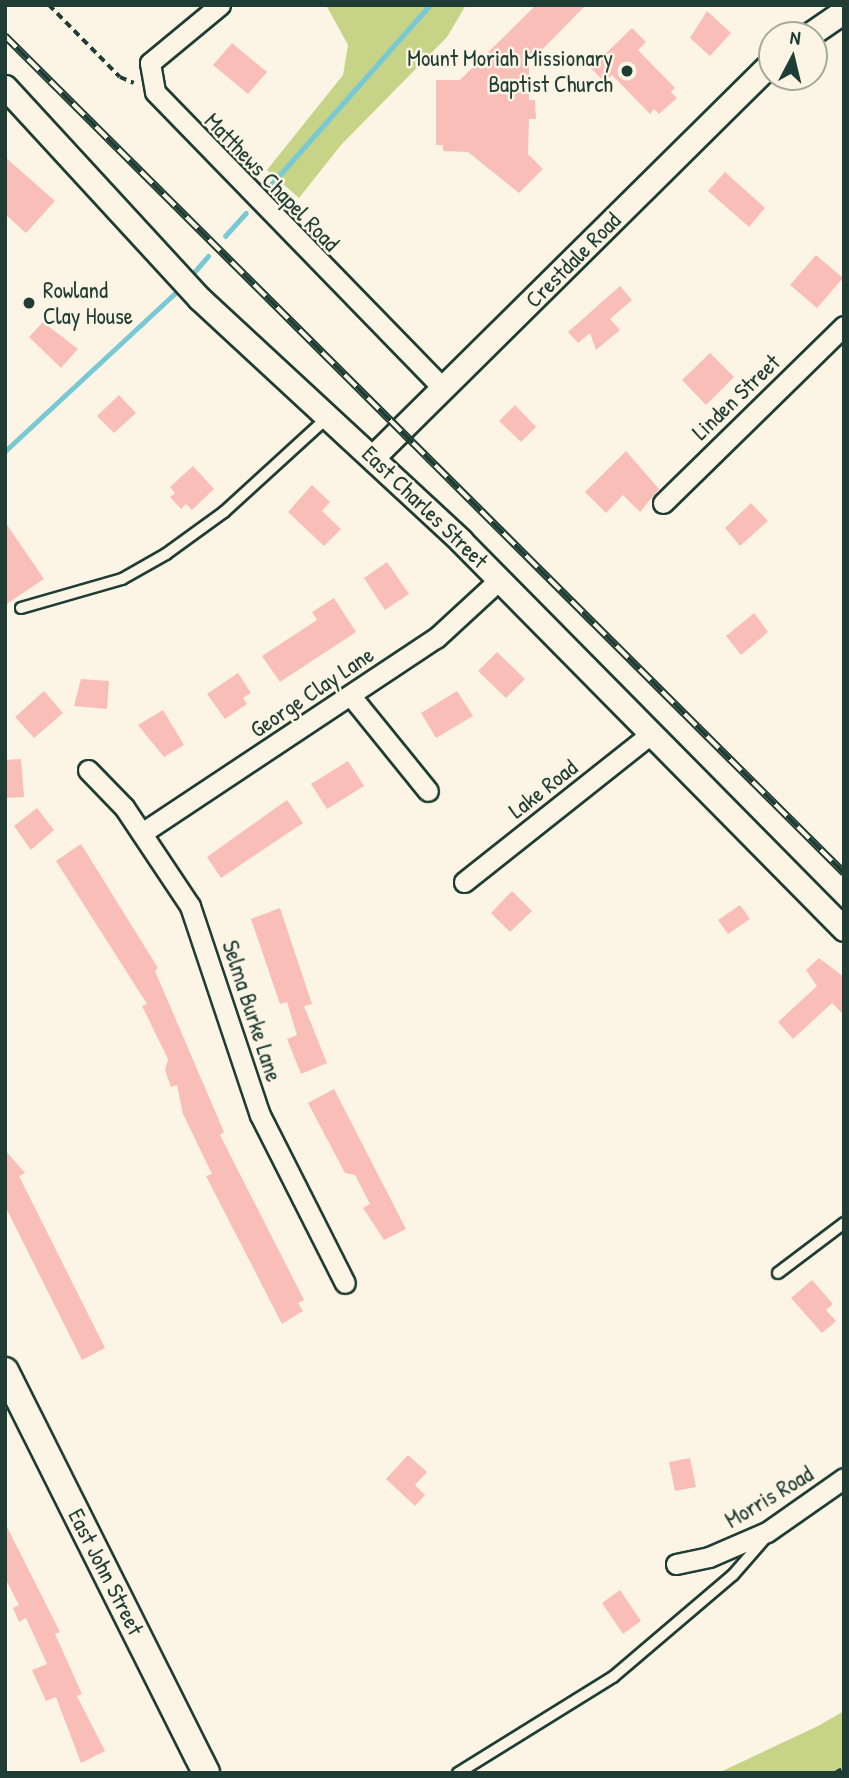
<!DOCTYPE html>
<html>
<head>
<meta charset="utf-8">
<style>
	body { margin:0 }
	#map { position:relative; width:849px; height:1778px; overflow:hidden; background:#fcf5e5; font-family:"Patrick Hand",sans-serif }
	div>[style] { position:absolute }
	[style*='--x'] { left:calc(var(--x)*1px); top:calc(var(--y)*1px); width:calc(var(--w)*1px); rotate:calc(var(--a)*1deg) }
	.green>* { inset:0; background:#c7d387 }
	.stream>* { height:5px; margin:-2.5px; padding:0 2.5px; transform-origin:2.5px; border-radius:2.5px; background:#79c9d4 }
	.building>* { inset:0; background:#fabeb8 }
	.path>* { height:3.5px; margin-top:-1.75px; transform-origin:0; background:repeating-linear-gradient(90deg,#1f3d34 0 7px,transparent 0 12px) }
	.roads { filter:drop-shadow(2px 0 #1f3d34) drop-shadow(-2px 0 #1f3d34) drop-shadow(0 2px #1f3d34) drop-shadow(0 -2px #1f3d34) }
	.service>* { height:10px; margin:-5px; padding:0 5px; transform-origin:5px; border-radius:5px; background:#fcf5e5 }
	.minor>* { height:19px; margin:-9.5px; padding:0 9.5px; transform-origin:9.5px; border-radius:9.5px; background:#fcf5e5 }
	.tertiary>* { height:23px; margin:-11.5px; padding:0 11.5px; transform-origin:11.5px; border-radius:11.5px; background:#fcf5e5 }
	.secondary>* { height:26px; margin:-13px; padding:0 13px; transform-origin:13px; border-radius:13px; background:#fcf5e5 }
	.rail>* { height:8px; margin-top:-4px; transform-origin:0; background:repeating-linear-gradient(90deg,#fcf5e5 0 16px,#1f3d34 0 32px); box-sizing:border-box; border-block:2px solid #1f3d34 }
	.dots>* { width:19px; height:19px; translate:-50% -50%; box-sizing:border-box; border:4px solid #fcf5e5; border-radius:50% }
	span { translate:-50% -50%; white-space:nowrap; text-align:center; line-height:1.15; -webkit-text-stroke:5px #fcf5e5; paint-order:stroke }
	.poi-label { font-size:23px; color:#1f3d34 }
	.right { translate:-100% -50%; text-align:right }
	.left { translate:0 -50%; text-align:left }
	.street-label { font-size:23px; color:#1f3d34 }
	.frame { position:absolute; inset:0; border:7px solid #1f3d34; pointer-events:none }
	.north { position:absolute; left:758px; top:21px; width:70px; height:70px; box-sizing:border-box; background:#fcf5e5; border:2px solid #a4ab9e; border-radius:50%; rotate:7deg; font-size:19px; font-weight:700; line-height:28px; text-align:center; color:#1f3d34 }
	.north::after { content:''; display:block; margin:auto; width:24px; height:32px; background:#1f3d34; clip-path:polygon(50% 0,100% 100%,50% 72%,0 100%) }
</style>
</head>
<body>
<div id="map">
	<div class="green">
		<div style="clip-path:polygon(326px 5px,466px 5px,447px 37px,341px 145px,299px 198px,267px 170px,343px 75px,348px 45px)"></div>
		<div style="clip-path:polygon(844px 1711px,844px 1773px,718px 1773px,818px 1726px)"></div>
	</div>
	<div class="stream">
		<div style="--x:267;--y:189;--w:246;--a:-48.5"></div>
		<div style="--x:225;--y:236;--w:31;--a:-48"></div>
		<div style="--x:195;--y:271;--w:20;--a:-49"></div>
		<div style="--x:5;--y:451;--w:231;--a:-42.9"></div>
	</div>
	<div class="building">
		<div style="clip-path:polygon(536px 5px,586px 5px,529px 63px,529px 100px,535px 100px,536px 119px,529px 119px,528px 154px,543px 169px,519px 193px,468px 152px,443px 151px,443px 145px,436px 145px,436px 80px,460px 80px)"></div>
		<div style="clip-path:polygon(707px 11px,731px 33px,710px 56px,690px 38px)"></div>
		<div style="clip-path:polygon(632px 28px,646px 42px,638px 50px,675px 88px,671px 92px,677px 98px,659px 114px,654px 109px,650px 114px,612px 75px,604px 82px,591px 68px)"></div>
		<div style="clip-path:polygon(232px 43px,267px 72px,248px 94px,213px 65px)"></div>
		<div style="clip-path:polygon(5px 157px,55px 201px,26px 233px,5px 214px)"></div>
		<div style="clip-path:polygon(725px 172px,765px 208px,749px 227px,708px 191px)"></div>
		<div style="clip-path:polygon(816px 255px,843px 278px,817px 308px,790px 285px)"></div>
		<div style="clip-path:polygon(620px 286px,632px 300px,610px 319px,620px 330px,596px 350px,590px 333px,578px 343px,568px 332px)"></div>
		<div style="clip-path:polygon(43px 322px,78px 349px,61px 368px,29px 337px)"></div>
		<div style="clip-path:polygon(710px 353px,734px 377px,706px 405px,682px 380px)"></div>
		<div style="clip-path:polygon(119px 395px,136px 413px,114px 433px,97px 416px)"></div>
		<div style="clip-path:polygon(515px 405px,536px 427px,521px 442px,499px 421px)"></div>
		<div style="clip-path:polygon(626px 451px,659px 489px,640px 512px,623px 495px,606px 513px,585px 492px)"></div>
		<div style="clip-path:polygon(193px 466px,214px 489px,192px 510px,186px 504px,181px 509px,170px 497px,175px 493px,170px 487px)"></div>
		<div style="clip-path:polygon(312px 485px,330px 502px,322px 511px,341px 529px,324px 546px,288px 512px)"></div>
		<div style="clip-path:polygon(751px 503px,768px 521px,740px 546px,725px 528px)"></div>
		<div style="clip-path:polygon(5px 522px,44px 579px,5px 605px)"></div>
		<div style="clip-path:polygon(387px 562px,409px 594px,385px 610px,364px 578px)"></div>
		<div style="clip-path:polygon(334px 598px,356px 632px,280px 682px,262px 656px,317px 620px,312px 612px)"></div>
		<div style="clip-path:polygon(754px 613px,768px 632px,741px 655px,726px 636px)"></div>
		<div style="clip-path:polygon(497px 652px,525px 679px,506px 698px,478px 671px)"></div>
		<div style="clip-path:polygon(238px 673px,251px 693px,243px 698px,247px 704px,225px 719px,207px 694px)"></div>
		<div style="clip-path:polygon(81px 679px,109px 681px,107px 709px,74px 706px)"></div>
		<div style="clip-path:polygon(44px 691px,63px 713px,34px 738px,15px 717px)"></div>
		<div style="clip-path:polygon(457px 691px,473px 716px,436px 738px,421px 713px)"></div>
		<div style="clip-path:polygon(163px 710px,184px 745px,164px 757px,138px 725px)"></div>
		<div style="clip-path:polygon(21px 759px,24px 797px,5px 798px,5px 760px)"></div>
		<div style="clip-path:polygon(348px 761px,364px 786px,327px 809px,311px 784px)"></div>
		<div style="clip-path:polygon(287px 800px,303px 823px,221px 878px,207px 857px)"></div>
		<div style="clip-path:polygon(37px 808px,54px 830px,31px 850px,14px 826px)"></div>
		<div style="clip-path:polygon(81px 844px,158px 968px,155px 971px,224px 1132px,220px 1135px,304px 1300px,298px 1303px,303px 1311px,282px 1324px,206px 1176px,212px 1174px,183px 1114px,177px 1085px,171px 1087px,165px 1070px,168px 1059px,142px 1006px,147px 1004px,56px 861px)"></div>
		<div style="clip-path:polygon(512px 891px,532px 911px,510px 932px,491px 913px)"></div>
		<div style="clip-path:polygon(740px 905px,750px 919px,728px 934px,718px 920px)"></div>
		<div style="clip-path:polygon(280px 908px,312px 1004px,304px 1006px,327px 1063px,301px 1074px,287px 1039px,297px 1035px,287px 1002px,280px 1004px,251px 919px)"></div>
		<div style="clip-path:polygon(819px 958px,844px 977px,844px 1015px,832px 1003px,793px 1039px,778px 1022px,817px 986px,806px 970px)"></div>
		<div style="clip-path:polygon(334px 1089px,406px 1229px,384px 1240px,363px 1208px,370px 1204px,355px 1175px,345px 1173px,308px 1103px)"></div>
		<div style="clip-path:polygon(5px 1150px,25px 1173px,19px 1176px,105px 1348px,82px 1360px,5px 1206px)"></div>
		<div style="clip-path:polygon(812px 1280px,833px 1304px,826px 1310px,836px 1321px,822px 1333px,791px 1298px)"></div>
		<div style="clip-path:polygon(408px 1455px,427px 1472px,415px 1485px,425px 1495px,415px 1506px,386px 1479px)"></div>
		<div style="clip-path:polygon(690px 1458px,696px 1487px,675px 1491px,669px 1462px)"></div>
		<div style="clip-path:polygon(5px 1523px,60px 1632px,55px 1634px,82px 1694px,77px 1696px,105px 1751px,81px 1763px,56px 1697px,46px 1701px,32px 1670px,47px 1664px,26px 1618px,19px 1622px,13px 1608px,19px 1605px,5px 1578px)"></div>
		<div style="clip-path:polygon(620px 1590px,641px 1621px,623px 1634px,602px 1603px)"></div>
	</div>
	<div class="path">
		<div style="--x:49;--y:5;--w:101;--a:45.4"></div>
		<div style="--x:120;--y:77;--w:15;--a:23"></div>
		<div style="--x:763;--y:42;--w:33;--a:-33"></div>
		<div style="--x:835;--y:1773;--w:10;--a:-29"></div>
	</div>
	<div class="roads">
		<div class="service">
			<div style="--x:21;--y:608;--w:105;--a:-16"></div>
			<div style="--x:122;--y:579;--w:51;--a:-29.6"></div>
			<div style="--x:166;--y:554;--w:72;--a:-35.9"></div>
			<div style="--x:224;--y:512;--w:141;--a:-42.4"></div>
			<div style="--x:778;--y:1273;--w:83;--a:-37.1"></div>
			<div style="--x:458;--y:1773;--w:182;--a:-31.8"></div>
			<div style="--x:613;--y:1677;--w:157;--a:-40.4"></div>
			<div style="--x:733;--y:1575;--w:52;--a:-48.9"></div>
		</div>
		<div class="minor">
			<div style="--x:220;--y:5;--w:91;--a:140.4"></div>
			<div style="--x:150;--y:63;--w:29;--a:80"></div>
			<div style="--x:155;--y:92;--w:413;--a:45.8"></div>
			<div style="--x:663;--y:503;--w:253;--a:-44.4"></div>
			<div style="--x:351;--y:696;--w:122;--a:51"></div>
			<div style="--x:88;--y:770;--w:52;--a:45.8"></div>
			<div style="--x:124;--y:807;--w:119;--a:56.3"></div>
			<div style="--x:190;--y:906;--w:220;--a:71.5"></div>
			<div style="--x:260;--y:1115;--w:188;--a:63.2"></div>
			<div style="--x:142;--y:833;--w:353;--a:-33.6"></div>
			<div style="--x:436;--y:638;--w:86;--a:-42.6"></div>
			<div style="--x:464;--y:882;--w:238;--a:-38.4"></div>
			<div style="--x:676;--y:1564;--w:34;--a:-12"></div>
			<div style="--x:709;--y:1557;--w:63;--a:-23.3"></div>
			<div style="--x:767;--y:1532;--w:94;--a:-35"></div>
		</div>
		<div class="tertiary">
			<div style="--x:809;--y:35;--w:42;--a:-34.4"></div>
			<div style="--x:5;--y:87;--w:287;--a:47.4"></div>
			<div style="--x:199;--y:298;--w:357;--a:42.8"></div>
			<div style="--x:461;--y:541;--w:545;--a:45.37"></div>
			<div style="--x:373;--y:457;--w:561;--a:-44.71"></div>
		</div>
		<div class="secondary">
			<div style="--x:5;--y:1371;--w:449;--a:63.4"></div>
		</div>
	</div>
	<div class="rail">
		<div style="--x:5;--y:36;--w:1185;--a:44.93"></div>
	</div>
	<div class="dots">
		<div style="left:627px;top:71px;background:#1f3d34"></div>
		<div style="left:29px;top:303px;background:#1f3d34"></div>
	</div>
	<div class="poi-label">
		<span class="right" style="left:613px;top:71px">Mount Moriah Missionary<br>Baptist Church</span>
		<span class="left" style="left:43px;top:303px">Rowland<br>Clay House</span>
	</div>
	<div class="street-label">
		<span style="left:272px;top:182px;rotate:46deg">Matthews Chapel Road</span>
		<span style="left:573px;top:260px;rotate:-45deg">Crestdale Road</span>
		<span style="left:736px;top:397px;rotate:-44deg">Linden Street</span>
		<span style="left:425px;top:507px;rotate:44deg">East Charles Street</span>
		<span style="left:312px;top:692px;rotate:-34deg">George Clay Lane</span>
		<span style="left:543px;top:789px;rotate:-38deg">Lake Road</span>
		<span style="left:252px;top:1011px;rotate:72deg">Selma Burke Lane</span>
		<span style="left:769px;top:1497px;rotate:-31deg">Morris Road</span>
		<span style="left:106px;top:1572px;rotate:63deg">East John Street</span>
	</div>
	<div class="frame"></div>
	<div class="north">N</div>
</div>
</body>
</html>
